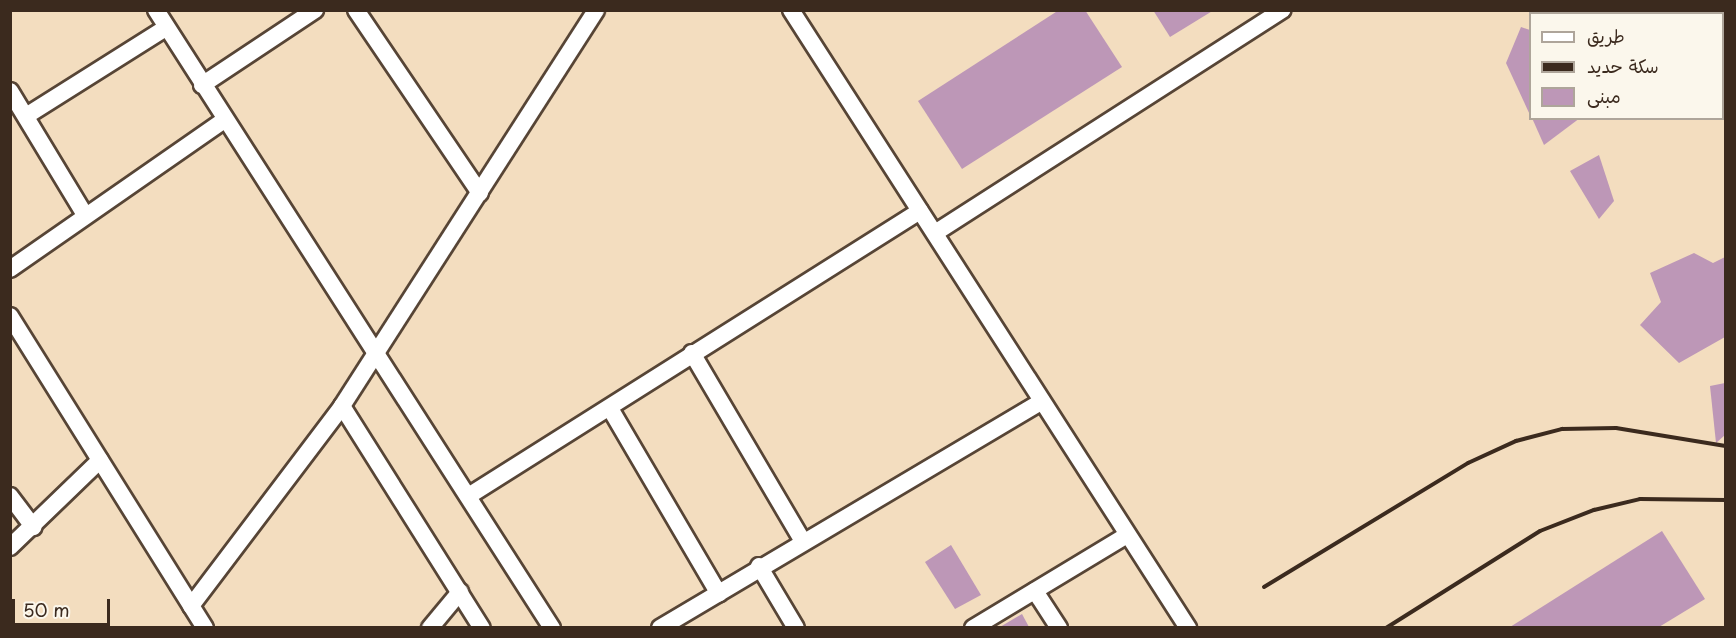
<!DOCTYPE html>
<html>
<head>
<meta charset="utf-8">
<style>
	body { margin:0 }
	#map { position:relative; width:1736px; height:638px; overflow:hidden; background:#f3ddbf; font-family:"Playpen Sans","Playpen Sans Arabic",sans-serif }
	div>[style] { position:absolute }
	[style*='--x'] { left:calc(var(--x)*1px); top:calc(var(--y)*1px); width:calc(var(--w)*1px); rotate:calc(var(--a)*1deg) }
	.building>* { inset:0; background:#bd97b7 }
	.roads { filter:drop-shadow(2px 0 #574536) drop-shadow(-2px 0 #574536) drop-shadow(0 2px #574536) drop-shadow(0 -2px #574536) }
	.minor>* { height:16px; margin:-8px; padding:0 8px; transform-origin:8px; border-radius:8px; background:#fff }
	.rail>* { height:4px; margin:-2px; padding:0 2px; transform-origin:2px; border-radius:2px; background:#3b2a1e }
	span { translate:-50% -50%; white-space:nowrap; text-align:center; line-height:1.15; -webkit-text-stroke:5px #fbf7ec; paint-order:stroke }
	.frame { position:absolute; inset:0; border:12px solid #3b2a1e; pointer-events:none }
	.legend { position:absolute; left:1529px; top:12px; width:195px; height:108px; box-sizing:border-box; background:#fbf7ec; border:2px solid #aea59a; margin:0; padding:8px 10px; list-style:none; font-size:18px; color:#3b2a1e }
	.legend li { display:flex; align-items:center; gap:12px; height:30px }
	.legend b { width:30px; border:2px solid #aea59a }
	.scale { position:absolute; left:12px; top:599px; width:98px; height:27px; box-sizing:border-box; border:3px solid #3b2a1e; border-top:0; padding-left:8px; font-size:18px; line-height:21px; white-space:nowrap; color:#3b2a1e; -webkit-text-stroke:4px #fbf7ec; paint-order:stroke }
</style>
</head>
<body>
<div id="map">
	<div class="building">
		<div style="clip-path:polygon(1059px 10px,1085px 10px,1122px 67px,962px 169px,918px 101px)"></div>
		<div style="clip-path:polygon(1153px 10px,1214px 10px,1170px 37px)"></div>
		<div style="clip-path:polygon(1521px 27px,1530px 30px,1530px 115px,1506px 63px)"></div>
		<div style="clip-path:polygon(1532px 118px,1580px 118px,1544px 145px)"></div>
		<div style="clip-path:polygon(1599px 155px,1614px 201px,1599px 219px,1570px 171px)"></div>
		<div style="clip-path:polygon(1694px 253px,1713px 263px,1725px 257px,1725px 337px,1679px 363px,1640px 325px,1661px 302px,1650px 273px)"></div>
		<div style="clip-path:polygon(1725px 383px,1725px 435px,1716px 443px,1710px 386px)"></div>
		<div style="clip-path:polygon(1662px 531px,1705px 599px,1659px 627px,1510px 627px)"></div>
		<div style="clip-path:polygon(951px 545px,981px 595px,955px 609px,925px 562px)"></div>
		<div style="clip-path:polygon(1022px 614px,1029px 627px,1000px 627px)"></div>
	</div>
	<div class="roads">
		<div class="minor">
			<div style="--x:156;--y:10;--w:734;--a:57.35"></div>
			<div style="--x:356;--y:10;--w:221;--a:55.9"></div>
			<div style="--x:791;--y:10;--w:735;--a:57.28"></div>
			<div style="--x:202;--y:85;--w:136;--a:-33.6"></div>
			<div style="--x:10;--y:91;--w:145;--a:58.8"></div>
			<div style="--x:26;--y:116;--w:165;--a:-32.2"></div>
			<div style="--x:935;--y:233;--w:413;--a:-32.7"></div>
			<div style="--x:10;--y:269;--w:261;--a:-34.8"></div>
			<div style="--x:10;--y:316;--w:368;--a:58"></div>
			<div style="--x:692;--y:353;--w:217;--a:59.5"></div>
			<div style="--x:342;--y:406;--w:262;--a:57.8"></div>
			<div style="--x:611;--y:410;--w:213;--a:59.6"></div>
			<div style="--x:470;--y:495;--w:532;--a:-32.26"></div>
			<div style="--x:10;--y:496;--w:39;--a:53"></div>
			<div style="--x:10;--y:547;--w:125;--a:-44"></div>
			<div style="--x:759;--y:566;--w:72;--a:59.2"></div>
			<div style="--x:1035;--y:591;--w:44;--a:57"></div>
			<div style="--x:191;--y:606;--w:251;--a:-52.9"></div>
			<div style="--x:342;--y:406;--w:470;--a:-57.3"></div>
			<div style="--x:430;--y:628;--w:47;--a:-50.2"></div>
			<div style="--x:660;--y:628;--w:444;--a:-30.7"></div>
			<div style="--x:973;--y:628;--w:180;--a:-31.1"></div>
		</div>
	</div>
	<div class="rail">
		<div style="--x:1264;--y:587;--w:239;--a:-31.3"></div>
		<div style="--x:1468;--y:463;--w:53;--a:-24.6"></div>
		<div style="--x:1516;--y:441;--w:48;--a:-14.6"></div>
		<div style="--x:1562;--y:429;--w:54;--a:-1.1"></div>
		<div style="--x:1616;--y:428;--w:111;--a:9.3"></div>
		<div style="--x:1386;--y:628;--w:182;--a:-32.2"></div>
		<div style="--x:1540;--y:531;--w:58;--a:-21.3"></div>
		<div style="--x:1594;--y:510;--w:47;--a:-13.4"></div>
		<div style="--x:1640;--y:499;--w:86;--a:0.7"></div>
	</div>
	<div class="frame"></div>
	<ul class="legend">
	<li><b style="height:8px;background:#fff"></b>طريق</li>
	<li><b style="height:8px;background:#3b2a1e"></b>سكة حديد</li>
	<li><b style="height:16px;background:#bd97b7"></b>مبنى</li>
	</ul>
	<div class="scale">50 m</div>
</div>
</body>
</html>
